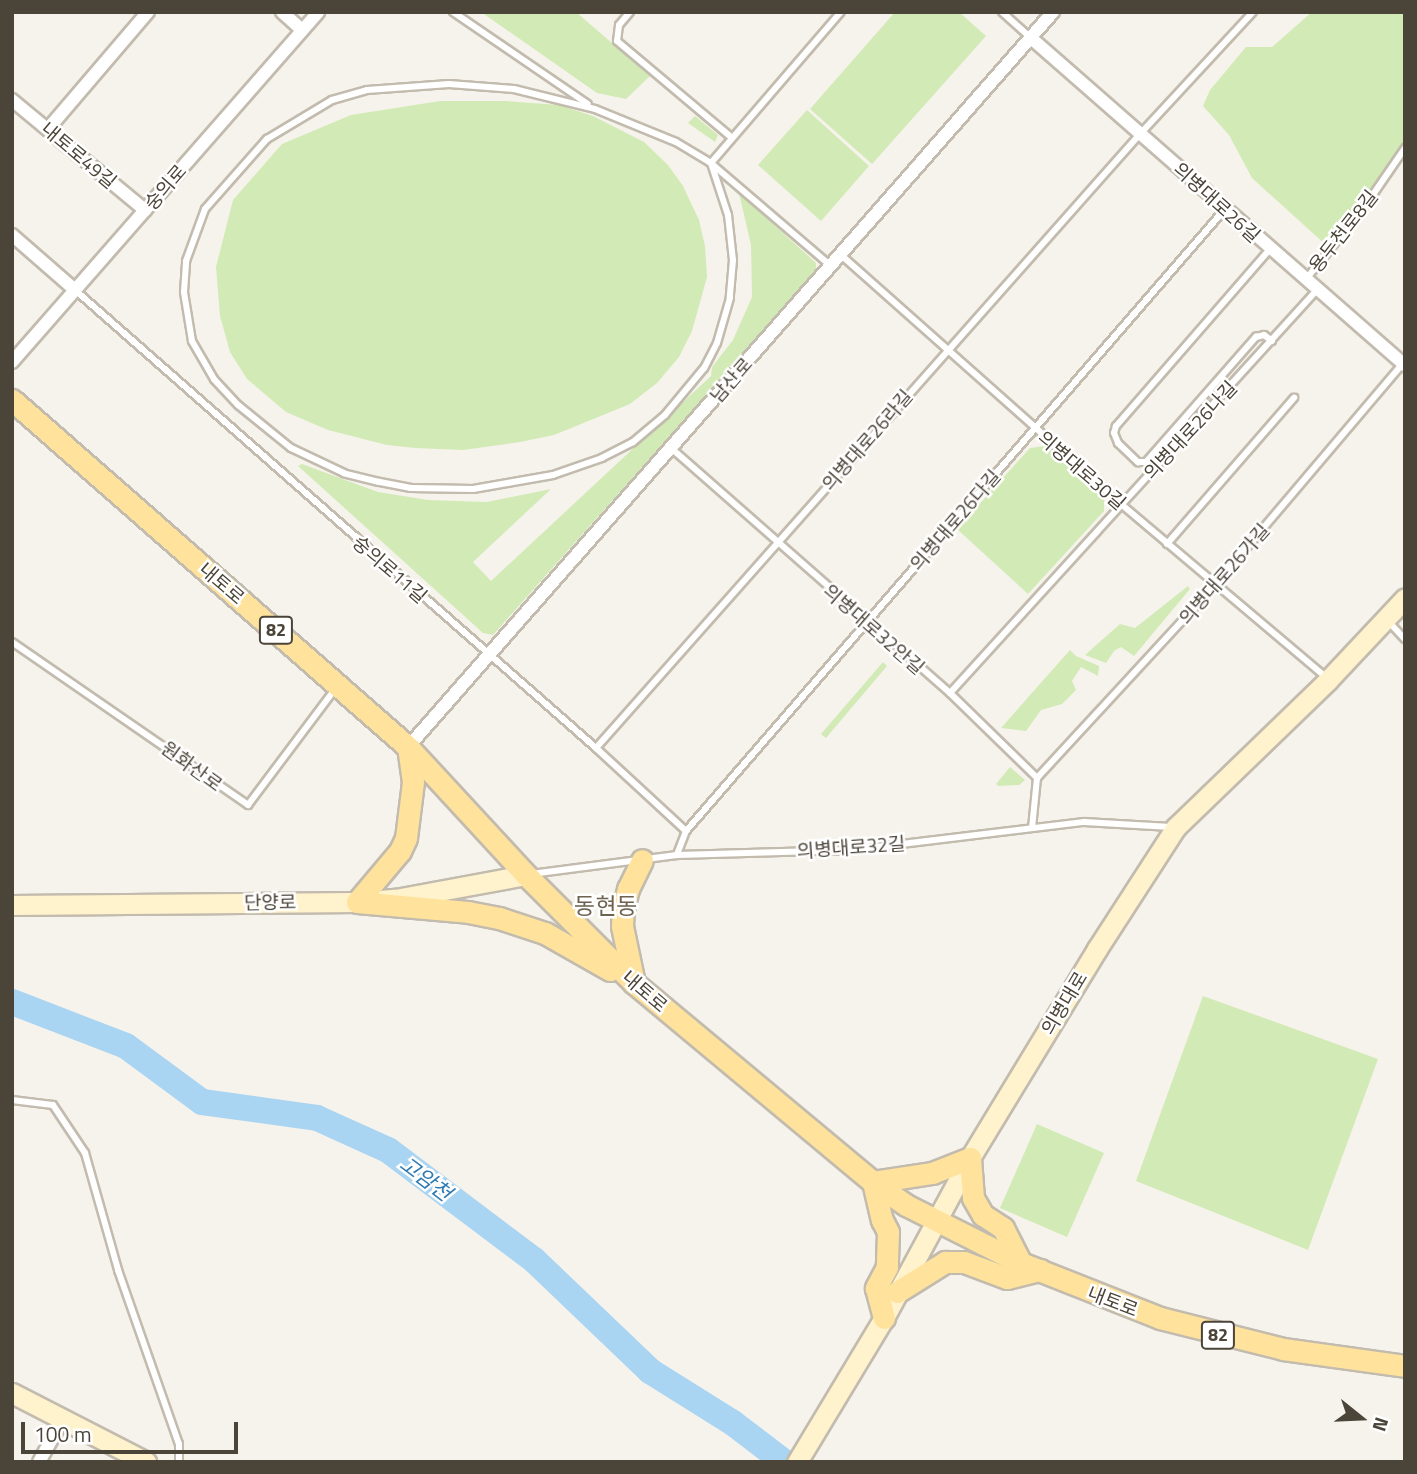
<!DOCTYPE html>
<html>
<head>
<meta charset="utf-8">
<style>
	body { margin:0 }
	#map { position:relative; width:1417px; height:1474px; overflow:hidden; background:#f6f3ec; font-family:"Titillium Web","Noto Sans KR",sans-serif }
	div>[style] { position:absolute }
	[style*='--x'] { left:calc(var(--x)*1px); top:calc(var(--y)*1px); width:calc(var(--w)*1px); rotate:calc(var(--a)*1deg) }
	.green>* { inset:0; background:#d2eab5 }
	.river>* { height:26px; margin:-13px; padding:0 13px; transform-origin:13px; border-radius:13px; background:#a9d4f2 }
	.roads { filter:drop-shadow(2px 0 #c2bbae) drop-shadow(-2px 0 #c2bbae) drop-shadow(0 2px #c2bbae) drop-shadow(0 -2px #c2bbae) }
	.lane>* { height:6px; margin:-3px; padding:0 3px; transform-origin:3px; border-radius:3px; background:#fff }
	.street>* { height:12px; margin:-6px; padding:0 6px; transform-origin:6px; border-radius:6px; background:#fff }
	.secondary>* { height:19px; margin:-9.5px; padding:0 9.5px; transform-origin:9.5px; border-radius:9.5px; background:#fff3cd }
	.primary>* { height:21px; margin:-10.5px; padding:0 10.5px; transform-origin:10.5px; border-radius:10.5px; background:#ffe39c }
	span { translate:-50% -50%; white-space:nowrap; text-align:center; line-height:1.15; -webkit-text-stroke:5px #fff; paint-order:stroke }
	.shield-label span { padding:2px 5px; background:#fff; border:2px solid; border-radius:5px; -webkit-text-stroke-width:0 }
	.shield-label { font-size:18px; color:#4b4439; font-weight:700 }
	.street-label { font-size:19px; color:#4b4439 }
	.water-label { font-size:21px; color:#2e7ab2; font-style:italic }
	.quarter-label { font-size:23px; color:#6e6250 }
	.frame { position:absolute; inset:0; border:14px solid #4b4439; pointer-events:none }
	.north { position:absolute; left:1326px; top:1383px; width:70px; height:70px; -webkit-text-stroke:5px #fff; paint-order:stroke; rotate:108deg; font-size:19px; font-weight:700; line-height:28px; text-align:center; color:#4b4439 }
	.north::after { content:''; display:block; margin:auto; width:24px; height:32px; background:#4b4439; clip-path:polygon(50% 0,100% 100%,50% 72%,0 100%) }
	.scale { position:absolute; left:21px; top:1422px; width:217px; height:32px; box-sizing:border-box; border:4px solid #4b4439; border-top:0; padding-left:9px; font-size:21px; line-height:24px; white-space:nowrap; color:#4b4439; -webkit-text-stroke:5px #fff; paint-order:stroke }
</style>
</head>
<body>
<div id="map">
	<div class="green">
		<div style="clip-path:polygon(481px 12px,576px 12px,650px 76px,626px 99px,597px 93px)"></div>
		<div style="clip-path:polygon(895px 12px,959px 12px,986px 36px,872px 164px,810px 109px)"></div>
		<div style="clip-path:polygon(1312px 12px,1405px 12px,1405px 143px,1327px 246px,1252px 178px,1229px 135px,1203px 106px,1210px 90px,1246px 47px,1272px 47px)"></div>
		<div style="clip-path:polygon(440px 101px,505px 101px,559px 105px,593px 116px,644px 142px,668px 165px,683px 186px,699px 220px,705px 246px,707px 277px,692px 331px,679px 357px,657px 383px,630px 404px,554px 435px,520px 442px,463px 450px,415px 448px,387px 445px,328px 430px,286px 412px,247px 379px,230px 352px,220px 316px,216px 267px,233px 200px,282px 144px,351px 115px)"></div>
		<div style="clip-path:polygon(807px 110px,869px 166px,821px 221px,758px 165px)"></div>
		<div style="clip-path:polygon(695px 116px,718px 135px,715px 142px,688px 123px)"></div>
		<div style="clip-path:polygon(739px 193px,816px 263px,816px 271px,493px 635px,483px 633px,298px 466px,302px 464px,378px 492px,428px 500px,487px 502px,551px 489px,473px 562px,491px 581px,711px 376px,712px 367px,733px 340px,752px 297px,751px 245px)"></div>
		<div style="clip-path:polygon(1046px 446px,1104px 498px,1104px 511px,1028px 594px,957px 529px,1030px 448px)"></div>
		<div style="clip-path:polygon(1188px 586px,1190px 589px,1134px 656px,1121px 647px,1114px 651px,1106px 663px,1085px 655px,1120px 624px,1135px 628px)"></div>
		<div style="clip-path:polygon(1070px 650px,1076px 656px,1099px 666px,1098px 676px,1081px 667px,1072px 681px,1076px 690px,1062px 704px,1041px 710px,1026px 731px,1001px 728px)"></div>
		<div style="clip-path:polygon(883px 662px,887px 666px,826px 738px,821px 734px)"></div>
		<div style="clip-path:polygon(1010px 767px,1025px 780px,1019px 785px,998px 786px,996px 784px)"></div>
		<div style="clip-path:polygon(1203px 996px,1378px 1059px,1308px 1250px,1136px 1181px)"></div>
		<div style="clip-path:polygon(1037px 1124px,1104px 1153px,1067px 1237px,1000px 1208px)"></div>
	</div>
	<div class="river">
		<div style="--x:12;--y:1002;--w:122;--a:21.1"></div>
		<div style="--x:126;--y:1046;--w:94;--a:36.4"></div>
		<div style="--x:202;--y:1102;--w:116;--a:7.9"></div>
		<div style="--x:317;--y:1118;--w:78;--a:24.3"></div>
		<div style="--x:388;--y:1150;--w:183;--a:37"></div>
		<div style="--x:534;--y:1260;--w:161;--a:43.7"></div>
		<div style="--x:650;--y:1371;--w:98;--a:32.1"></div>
		<div style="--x:733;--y:1423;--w:64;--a:37.4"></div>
	</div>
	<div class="roads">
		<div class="lane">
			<div style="--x:453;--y:12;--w:163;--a:34.3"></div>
			<div style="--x:630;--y:12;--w:17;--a:130"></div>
			<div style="--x:619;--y:25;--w:16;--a:97"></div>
			<div style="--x:617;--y:41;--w:150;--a:40.1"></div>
			<div style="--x:1002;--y:12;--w:39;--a:42"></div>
			<div style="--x:449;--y:84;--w:65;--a:4.4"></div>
			<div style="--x:514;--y:89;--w:83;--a:13.9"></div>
			<div style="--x:595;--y:109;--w:87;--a:22.2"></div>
			<div style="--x:676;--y:142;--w:41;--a:31"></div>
			<div style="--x:711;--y:163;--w:55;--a:71.9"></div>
			<div style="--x:728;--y:215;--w:45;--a:83.7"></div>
			<div style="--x:733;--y:260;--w:38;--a:95"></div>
			<div style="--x:730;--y:298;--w:47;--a:106.1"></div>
			<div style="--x:717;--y:343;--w:28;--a:117"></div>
			<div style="--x:704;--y:368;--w:61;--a:129.7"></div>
			<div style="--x:665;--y:415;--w:42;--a:139.8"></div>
			<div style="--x:633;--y:442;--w:35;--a:153"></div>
			<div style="--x:602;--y:458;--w:52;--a:160.9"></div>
			<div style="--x:553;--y:475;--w:81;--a:170.1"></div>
			<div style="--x:473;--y:489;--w:62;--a:-179.1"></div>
			<div style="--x:411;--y:488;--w:33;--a:-169"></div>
			<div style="--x:379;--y:482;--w:36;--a:-166"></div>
			<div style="--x:344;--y:473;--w:59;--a:-154.7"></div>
			<div style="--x:291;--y:448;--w:68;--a:-140.9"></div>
			<div style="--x:238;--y:405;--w:35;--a:-133"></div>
			<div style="--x:214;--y:379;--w:44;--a:-120.1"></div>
			<div style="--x:192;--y:341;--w:50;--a:-99.3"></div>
			<div style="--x:184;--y:292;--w:31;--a:-86"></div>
			<div style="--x:186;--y:261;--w:55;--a:-69.9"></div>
			<div style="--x:205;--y:209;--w:94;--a:-48.5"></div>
			<div style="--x:267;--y:139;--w:76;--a:-31"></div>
			<div style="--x:332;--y:100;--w:36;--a:-16"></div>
			<div style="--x:367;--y:90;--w:82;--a:-4.2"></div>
			<div style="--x:1270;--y:249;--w:235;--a:131"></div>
			<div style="--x:1116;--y:426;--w:7;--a:106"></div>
			<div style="--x:1114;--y:433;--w:11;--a:68"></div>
			<div style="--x:1118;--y:443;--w:28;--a:44"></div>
			<div style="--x:1138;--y:462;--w:8;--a:0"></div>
			<div style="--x:1146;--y:462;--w:167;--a:-48.7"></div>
			<div style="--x:1256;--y:337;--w:8;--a:-14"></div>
			<div style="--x:1264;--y:335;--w:10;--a:37"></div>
			<div style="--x:841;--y:255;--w:375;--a:41.6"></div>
			<div style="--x:1121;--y:504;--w:270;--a:40.2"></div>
			<div style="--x:831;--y:266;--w:158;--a:-139.4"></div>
			<div style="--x:711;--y:163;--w:199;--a:-49.3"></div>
			<div style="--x:1307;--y:278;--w:101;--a:-51.4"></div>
			<div style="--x:1370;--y:199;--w:62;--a:-55.5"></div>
			<div style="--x:75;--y:290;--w:694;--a:41.32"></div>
			<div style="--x:596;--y:748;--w:122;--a:42.7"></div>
			<div style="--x:686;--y:831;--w:26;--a:111"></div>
			<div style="--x:671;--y:448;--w:371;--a:41.3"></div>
			<div style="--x:950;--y:693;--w:122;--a:44.3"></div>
			<div style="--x:1037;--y:778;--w:50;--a:95.7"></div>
			<div style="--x:1167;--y:544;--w:194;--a:-49"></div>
			<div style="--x:1387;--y:620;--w:26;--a:47"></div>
			<div style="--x:12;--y:642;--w:287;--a:34.6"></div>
			<div style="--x:248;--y:805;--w:145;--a:-53.1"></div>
			<div style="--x:950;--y:693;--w:545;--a:-47.68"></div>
			<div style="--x:596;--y:748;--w:820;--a:-48.46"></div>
			<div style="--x:1140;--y:134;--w:166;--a:-47.2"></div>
			<div style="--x:1037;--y:778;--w:263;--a:-47.3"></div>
			<div style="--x:1215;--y:585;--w:291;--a:-49.7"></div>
			<div style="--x:686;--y:831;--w:823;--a:-49.09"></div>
			<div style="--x:531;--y:874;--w:147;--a:-7.4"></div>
			<div style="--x:677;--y:855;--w:175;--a:-1.6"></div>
			<div style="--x:852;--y:850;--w:234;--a:-6.9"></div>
			<div style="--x:1084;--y:822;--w:87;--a:3.3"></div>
			<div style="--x:12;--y:1100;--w:41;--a:7"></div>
			<div style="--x:53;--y:1105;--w:58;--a:56.3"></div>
			<div style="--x:85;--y:1153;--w:122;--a:74.2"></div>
			<div style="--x:118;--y:1270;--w:184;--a:70.7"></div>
			<div style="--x:179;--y:1444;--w:18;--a:90"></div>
		</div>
		<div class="street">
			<div style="--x:282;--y:12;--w:27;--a:42"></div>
			<div style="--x:1031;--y:38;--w:497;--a:41.2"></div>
			<div style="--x:12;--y:100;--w:173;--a:39.6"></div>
			<div style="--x:48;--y:129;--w:154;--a:-49.5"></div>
			<div style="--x:12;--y:235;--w:84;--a:41.1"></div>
			<div style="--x:12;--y:362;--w:465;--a:-48.8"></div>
			<div style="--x:408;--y:747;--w:978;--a:-48.73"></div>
			<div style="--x:39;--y:1462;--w:49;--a:-60.8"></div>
		</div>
		<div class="secondary">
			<div style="--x:12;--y:905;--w:345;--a:-0.5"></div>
			<div style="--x:357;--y:902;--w:38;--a:-5"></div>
			<div style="--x:395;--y:899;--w:133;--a:-10.4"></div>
			<div style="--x:12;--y:1393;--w:151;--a:27.2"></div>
			<div style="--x:797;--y:1462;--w:168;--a:-58.9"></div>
			<div style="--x:884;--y:1318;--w:182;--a:-61.7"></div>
			<div style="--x:970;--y:1158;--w:245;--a:-58.7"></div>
			<div style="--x:1097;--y:949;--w:145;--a:-57.1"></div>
			<div style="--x:1176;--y:827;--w:211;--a:-44"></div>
			<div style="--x:1328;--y:680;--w:112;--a:-46.8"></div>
		</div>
		<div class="primary">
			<div style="--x:12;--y:400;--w:527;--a:41.23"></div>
			<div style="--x:408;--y:747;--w:174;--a:47.3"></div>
			<div style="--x:526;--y:875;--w:153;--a:45"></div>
			<div style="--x:634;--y:983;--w:311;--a:39.8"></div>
			<div style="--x:873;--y:1182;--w:40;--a:34.9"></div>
			<div style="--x:906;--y:1205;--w:129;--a:26.8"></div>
			<div style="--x:1021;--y:1263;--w:149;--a:21.6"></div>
			<div style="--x:1160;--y:1318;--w:127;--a:14.1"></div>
			<div style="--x:1283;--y:1349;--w:123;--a:7.9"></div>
			<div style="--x:357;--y:902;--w:111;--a:5.1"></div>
			<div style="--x:468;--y:912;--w:32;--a:11"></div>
			<div style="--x:499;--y:918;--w:48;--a:18.1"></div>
			<div style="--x:545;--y:933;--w:75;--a:29.6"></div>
			<div style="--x:357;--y:902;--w:67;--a:-49.9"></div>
			<div style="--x:400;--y:851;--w:14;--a:-65"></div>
			<div style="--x:406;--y:838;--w:56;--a:-82.9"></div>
			<div style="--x:413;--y:782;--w:35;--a:-98"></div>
			<div style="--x:634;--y:983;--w:58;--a:-101.9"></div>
			<div style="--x:622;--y:926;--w:17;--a:-87"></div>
			<div style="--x:623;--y:909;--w:21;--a:-76"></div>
			<div style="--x:628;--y:889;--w:32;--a:-64"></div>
			<div style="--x:873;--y:1182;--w:60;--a:-8.7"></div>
			<div style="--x:932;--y:1173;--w:41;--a:-21.5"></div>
			<div style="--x:970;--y:1158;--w:40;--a:85.7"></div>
			<div style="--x:973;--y:1198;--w:20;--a:60"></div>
			<div style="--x:983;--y:1215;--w:24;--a:33"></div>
			<div style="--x:1003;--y:1228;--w:39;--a:63"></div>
			<div style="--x:873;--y:1182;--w:39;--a:77"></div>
			<div style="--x:882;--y:1220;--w:13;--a:63"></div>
			<div style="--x:888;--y:1232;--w:35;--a:92"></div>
			<div style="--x:887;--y:1267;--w:24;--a:118"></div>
			<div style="--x:876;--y:1288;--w:31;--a:75"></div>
			<div style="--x:897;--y:1292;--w:57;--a:-32"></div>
			<div style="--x:945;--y:1262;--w:19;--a:0"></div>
			<div style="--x:964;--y:1262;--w:46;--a:20.4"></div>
			<div style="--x:1007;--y:1278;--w:34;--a:-14"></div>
		</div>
	</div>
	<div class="shield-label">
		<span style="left:276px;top:630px">82</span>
		<span style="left:1218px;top:1335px">82</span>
	</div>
	<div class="street-label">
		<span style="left:79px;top:155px;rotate:40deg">내토로49길</span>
		<span style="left:165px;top:187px;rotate:-49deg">숭의로</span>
		<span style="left:1217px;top:202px;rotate:42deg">의병대로26길</span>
		<span style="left:1343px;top:231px;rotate:-52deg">용두천로8길</span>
		<span style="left:731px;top:380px;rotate:-49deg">남산로</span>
		<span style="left:1190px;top:430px;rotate:-47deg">의병대로26나길</span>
		<span style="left:867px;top:440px;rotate:-49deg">의병대로26라길</span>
		<span style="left:1082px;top:470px;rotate:41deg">의병대로30길</span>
		<span style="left:955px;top:520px;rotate:-49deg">의병대로26다길</span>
		<span style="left:390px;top:569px;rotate:41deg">숭의로11길</span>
		<span style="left:1224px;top:574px;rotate:-49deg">의병대로26가길</span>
		<span style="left:222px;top:583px;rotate:41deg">내토로</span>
		<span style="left:874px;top:629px;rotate:41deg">의병대로32안길</span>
		<span style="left:192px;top:766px;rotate:36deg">원화산로</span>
		<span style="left:851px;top:847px;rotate:-4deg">의병대로32길</span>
		<span style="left:270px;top:902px;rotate:-1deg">단양로</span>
		<span style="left:645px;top:991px;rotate:41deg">내토로</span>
		<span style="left:1064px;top:1003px;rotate:-59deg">의병대로</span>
		<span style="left:1113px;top:1301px;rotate:21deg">내토로</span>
	</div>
	<div class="water-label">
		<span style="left:426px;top:1178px;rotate:37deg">고암천</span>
	</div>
	<div class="quarter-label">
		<span style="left:606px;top:906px">동현동</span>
	</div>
	<div class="frame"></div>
	<div class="north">N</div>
	<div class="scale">100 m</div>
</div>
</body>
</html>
